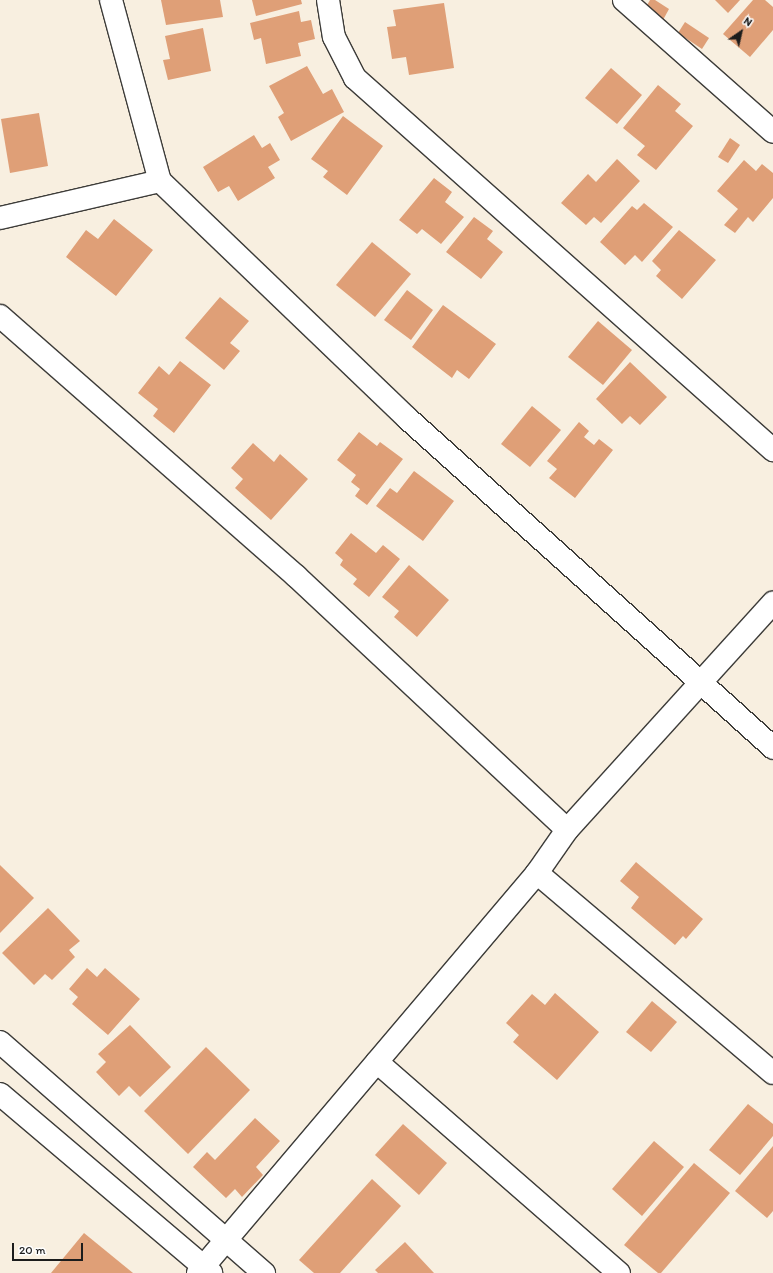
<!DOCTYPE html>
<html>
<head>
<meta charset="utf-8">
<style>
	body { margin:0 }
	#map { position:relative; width:773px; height:1273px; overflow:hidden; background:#f8efe0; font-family:Itim,sans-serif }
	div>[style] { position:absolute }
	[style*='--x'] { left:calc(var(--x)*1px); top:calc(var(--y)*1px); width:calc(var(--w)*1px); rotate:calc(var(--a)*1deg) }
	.building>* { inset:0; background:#df9f77 }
	.roads { filter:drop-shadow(1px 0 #3d3c39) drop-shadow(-1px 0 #3d3c39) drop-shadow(0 1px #3d3c39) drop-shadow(0 -1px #3d3c39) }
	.street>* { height:22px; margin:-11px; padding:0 11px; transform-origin:11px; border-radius:11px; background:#fff }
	span { translate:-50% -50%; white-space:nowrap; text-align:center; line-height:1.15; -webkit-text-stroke:4px #fff; paint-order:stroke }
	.north { position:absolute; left:721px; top:12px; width:40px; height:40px; -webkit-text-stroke:3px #fff; paint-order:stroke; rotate:34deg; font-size:11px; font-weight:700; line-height:16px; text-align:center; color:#1c1c1c }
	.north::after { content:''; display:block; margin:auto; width:14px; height:18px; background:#1c1c1c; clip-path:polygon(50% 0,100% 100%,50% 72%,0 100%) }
	.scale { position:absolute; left:12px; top:1243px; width:71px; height:18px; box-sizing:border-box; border:2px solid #1c1c1c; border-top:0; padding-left:5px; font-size:12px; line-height:14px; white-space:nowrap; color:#1c1c1c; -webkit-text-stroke:3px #fff; paint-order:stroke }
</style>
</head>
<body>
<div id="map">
	<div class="building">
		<div style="clip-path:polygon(161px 0,220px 0,223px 17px,166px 25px)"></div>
		<div style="clip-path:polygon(252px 0,301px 0,302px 4px,256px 16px)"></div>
		<div style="clip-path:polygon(650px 0,655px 0,669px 9px,663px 20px,645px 9px)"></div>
		<div style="clip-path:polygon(715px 0,740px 0,728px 13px)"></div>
		<div style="clip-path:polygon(753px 0,765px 0,773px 7px,773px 30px,750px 57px,723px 34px)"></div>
		<div style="clip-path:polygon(444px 3px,454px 68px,409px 75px,406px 57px,392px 59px,387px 27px,396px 26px,393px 10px)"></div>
		<div style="clip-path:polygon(299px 11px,301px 22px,311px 20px,315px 39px,298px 43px,301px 56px,266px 64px,261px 38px,254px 40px,250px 23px)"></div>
		<div style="clip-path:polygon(685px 22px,709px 38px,702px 49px,678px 33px)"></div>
		<div style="clip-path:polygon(203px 28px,211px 71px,168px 80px,163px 60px,170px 59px,165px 36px)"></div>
		<div style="clip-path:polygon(307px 66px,323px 94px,332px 89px,344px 112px,291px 141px,278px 117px,284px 113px,269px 86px)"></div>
		<div style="clip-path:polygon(611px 68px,642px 95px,617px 124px,585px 98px)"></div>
		<div style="clip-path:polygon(658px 85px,681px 104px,675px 111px,693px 126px,656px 170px,637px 155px,645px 146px,623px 128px)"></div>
		<div style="clip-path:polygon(39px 113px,48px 166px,10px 173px,1px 119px)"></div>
		<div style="clip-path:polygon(343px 116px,383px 146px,347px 195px,323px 177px,328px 171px,311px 159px)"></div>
		<div style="clip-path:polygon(254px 135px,262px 148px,270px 143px,280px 160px,268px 167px,275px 178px,238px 201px,229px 186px,218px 192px,203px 167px)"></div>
		<div style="clip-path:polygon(730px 138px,740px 145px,728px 163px,718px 157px)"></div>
		<div style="clip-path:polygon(617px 159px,640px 181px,601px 223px,594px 217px,586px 225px,561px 203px,588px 174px,596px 182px)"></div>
		<div style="clip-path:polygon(744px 160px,756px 171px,762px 164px,773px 173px,773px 198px,753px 222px,748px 217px,735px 233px,724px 225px,738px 209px,717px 191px)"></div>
		<div style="clip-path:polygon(434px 178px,452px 192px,445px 202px,464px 217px,441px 244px,422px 229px,417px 234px,399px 220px)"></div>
		<div style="clip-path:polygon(644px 203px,673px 227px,642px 262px,635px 255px,625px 265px,600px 242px,632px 206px,637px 210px)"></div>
		<div style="clip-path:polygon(474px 217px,493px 231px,487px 239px,503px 252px,481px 279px,446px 252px)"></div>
		<div style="clip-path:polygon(114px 219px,153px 250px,116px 296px,66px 257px,86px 230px,98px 239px)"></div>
		<div style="clip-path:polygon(679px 230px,716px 260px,682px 299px,656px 276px,661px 270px,652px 261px)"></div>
		<div style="clip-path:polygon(372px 242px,411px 274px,375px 317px,336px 285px)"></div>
		<div style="clip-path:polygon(407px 290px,433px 310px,411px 340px,384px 320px)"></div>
		<div style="clip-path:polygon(220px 297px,249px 321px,230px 343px,240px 351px,224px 370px,185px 338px)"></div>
		<div style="clip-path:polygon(443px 305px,496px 344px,469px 379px,457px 370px,452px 378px,412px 347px)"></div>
		<div style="clip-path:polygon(598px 321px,632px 350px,603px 385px,568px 357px)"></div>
		<div style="clip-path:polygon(180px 361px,211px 385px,174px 433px,153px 416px,158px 409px,138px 393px,159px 366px,169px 375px)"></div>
		<div style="clip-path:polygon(630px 362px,667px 397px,640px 425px,630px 416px,622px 424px,596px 399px)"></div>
		<div style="clip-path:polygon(532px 406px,561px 430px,530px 467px,501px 444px)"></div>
		<div style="clip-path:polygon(579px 422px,589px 431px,584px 437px,594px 445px,599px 439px,613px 450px,575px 498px,549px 478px,557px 469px,547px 461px)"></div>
		<div style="clip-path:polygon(359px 432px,377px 446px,380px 442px,403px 459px,367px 505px,355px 496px,360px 489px,351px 482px,356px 475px,337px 460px)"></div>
		<div style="clip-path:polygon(253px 443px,274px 462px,280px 454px,308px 479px,271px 520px,235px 488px,243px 479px,231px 468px)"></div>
		<div style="clip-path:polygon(414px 471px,454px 501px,423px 541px,376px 506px,390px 488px,397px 493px)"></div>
		<div style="clip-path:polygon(351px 533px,376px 553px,383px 545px,400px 559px,369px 597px,353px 584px,357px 579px,340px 565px,343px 560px,335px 553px)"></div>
		<div style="clip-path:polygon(409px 565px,449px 600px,417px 637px,394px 617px,399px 611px,382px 597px)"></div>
		<div style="clip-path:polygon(636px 862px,703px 919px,686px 939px,683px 936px,675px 945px,631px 908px,639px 897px,620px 881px)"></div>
		<div style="clip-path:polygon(0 865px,34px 898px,0 933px)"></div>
		<div style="clip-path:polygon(48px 908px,80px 941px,69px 950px,75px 957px,52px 980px,45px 974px,34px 985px,2px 953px)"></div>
		<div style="clip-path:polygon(87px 968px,97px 977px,105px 968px,140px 999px,108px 1035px,72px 1004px,78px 997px,69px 989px)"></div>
		<div style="clip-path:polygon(555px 993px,599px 1032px,557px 1080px,513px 1042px,519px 1035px,506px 1023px,532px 994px,545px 1005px)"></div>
		<div style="clip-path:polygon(652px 1001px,677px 1022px,651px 1052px,626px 1032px)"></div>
		<div style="clip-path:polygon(130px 1025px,171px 1067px,140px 1097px,129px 1086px,119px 1096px,96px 1072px,106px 1062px,98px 1054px)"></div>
		<div style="clip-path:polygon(206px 1047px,250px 1090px,188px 1154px,144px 1111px)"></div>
		<div style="clip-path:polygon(748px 1104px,773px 1124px,773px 1136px,740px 1175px,709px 1150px)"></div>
		<div style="clip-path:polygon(255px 1118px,280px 1141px,256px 1167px,263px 1175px,242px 1197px,235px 1189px,226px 1198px,193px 1167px,207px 1152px,215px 1160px)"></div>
		<div style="clip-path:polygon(403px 1124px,447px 1163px,419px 1195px,375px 1155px)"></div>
		<div style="clip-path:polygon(654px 1141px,684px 1167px,642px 1216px,612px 1189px)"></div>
		<div style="clip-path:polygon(773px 1146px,773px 1211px,767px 1218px,735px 1191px)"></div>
		<div style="clip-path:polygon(694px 1163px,730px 1193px,661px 1273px,658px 1273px,624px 1245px)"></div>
		<div style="clip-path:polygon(372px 1179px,401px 1206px,340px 1273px,314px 1273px,299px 1260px)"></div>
		<div style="clip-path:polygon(84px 1233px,133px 1273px,51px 1273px)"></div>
		<div style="clip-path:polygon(405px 1242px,434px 1273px,378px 1273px,375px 1270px)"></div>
	</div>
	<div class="roads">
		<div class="street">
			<div style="--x:111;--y:0;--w:188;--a:74.9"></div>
			<div style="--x:160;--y:181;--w:342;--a:43.8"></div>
			<div style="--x:407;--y:418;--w:493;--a:42"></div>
			<div style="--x:328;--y:0;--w:37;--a:81"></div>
			<div style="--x:334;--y:37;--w:46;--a:62.9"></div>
			<div style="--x:355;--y:78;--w:560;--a:41.67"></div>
			<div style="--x:624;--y:0;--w:199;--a:41.5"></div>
			<div style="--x:0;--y:218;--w:164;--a:-13"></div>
			<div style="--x:0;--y:316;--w:394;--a:41.3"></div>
			<div style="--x:296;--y:576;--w:371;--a:43.1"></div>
			<div style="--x:537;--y:873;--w:309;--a:40.3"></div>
			<div style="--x:0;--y:1042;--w:351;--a:41.2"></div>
			<div style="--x:377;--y:1062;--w:321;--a:41.1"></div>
			<div style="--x:0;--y:1094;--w:277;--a:40.3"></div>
			<div style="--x:198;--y:1273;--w:524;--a:-49.72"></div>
			<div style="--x:537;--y:873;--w:52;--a:-55.1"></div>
			<div style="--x:567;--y:830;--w:307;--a:-47.8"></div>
		</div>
	</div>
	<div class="north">N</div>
	<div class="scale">20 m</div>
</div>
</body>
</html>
